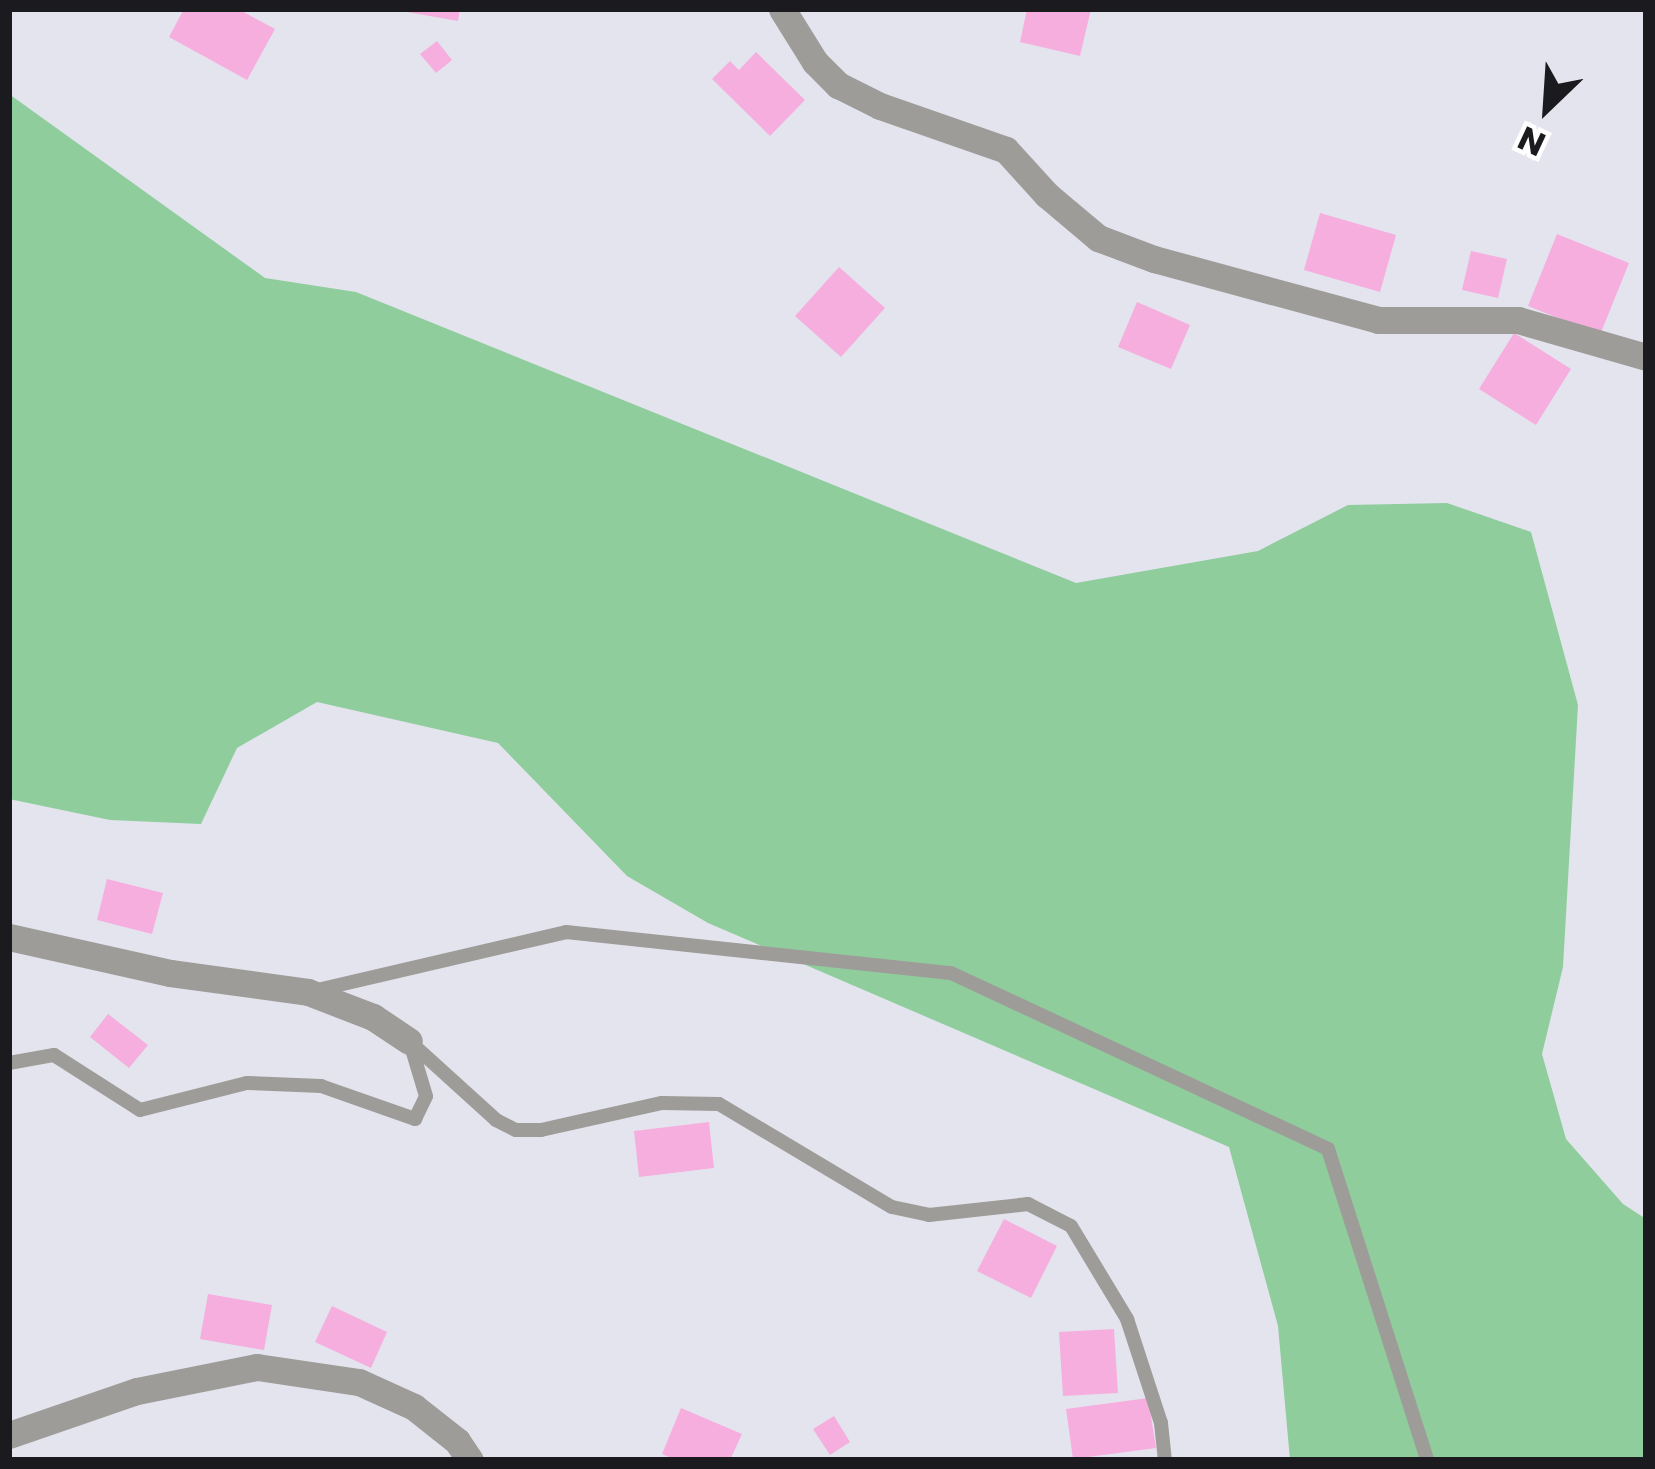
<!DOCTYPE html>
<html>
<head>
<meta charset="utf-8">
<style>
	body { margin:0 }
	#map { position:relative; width:1655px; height:1469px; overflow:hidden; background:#e4e4ef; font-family:Poppins,sans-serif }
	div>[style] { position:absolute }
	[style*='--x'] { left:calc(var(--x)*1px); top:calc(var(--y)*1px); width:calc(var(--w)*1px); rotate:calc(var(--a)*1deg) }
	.green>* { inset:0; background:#8fcd9d }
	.building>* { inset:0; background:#f5aede }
	.lane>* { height:14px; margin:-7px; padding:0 7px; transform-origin:7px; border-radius:7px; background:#9e9c98 }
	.street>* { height:27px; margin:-13.5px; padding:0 13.5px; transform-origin:13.5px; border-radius:13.5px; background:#9e9c98 }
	span { translate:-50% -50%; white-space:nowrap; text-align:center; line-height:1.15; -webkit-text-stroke:12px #fff; paint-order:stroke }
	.frame { position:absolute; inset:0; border:12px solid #1b1b1f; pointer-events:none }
	.north { position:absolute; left:1487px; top:48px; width:120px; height:120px; -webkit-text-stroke:9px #fff; paint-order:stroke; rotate:205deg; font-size:33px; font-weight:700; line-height:48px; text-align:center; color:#1b1b1f }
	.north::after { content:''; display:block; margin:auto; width:42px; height:54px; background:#1b1b1f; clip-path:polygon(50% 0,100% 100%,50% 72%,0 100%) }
</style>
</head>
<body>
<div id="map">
	<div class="green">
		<div style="clip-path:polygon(9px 94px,265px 278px,356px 292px,1076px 583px,1258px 551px,1348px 505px,1447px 503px,1531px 532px,1578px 705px,1563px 967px,1542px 1054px,1566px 1139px,1623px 1204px,1646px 1219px,1646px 1460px,1290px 1460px,1278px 1326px,1229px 1147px,708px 923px,627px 876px,498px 743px,317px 702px,237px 748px,201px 824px,110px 820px,9px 799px)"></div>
	</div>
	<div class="building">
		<div style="clip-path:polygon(184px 9px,238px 9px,275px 29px,247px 80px,169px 37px)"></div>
		<div style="clip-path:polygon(390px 9px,460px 9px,458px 21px)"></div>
		<div style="clip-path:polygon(1027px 9px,1091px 9px,1080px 56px,1020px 42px)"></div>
		<div style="clip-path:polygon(437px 41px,452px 60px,436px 73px,420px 54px)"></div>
		<div style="clip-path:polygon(756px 52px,805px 100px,770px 136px,712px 79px,730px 61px,739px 70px)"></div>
		<div style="clip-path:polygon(1320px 213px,1396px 235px,1380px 292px,1304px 270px)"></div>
		<div style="clip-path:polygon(1557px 234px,1629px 263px,1600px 335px,1528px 306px)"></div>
		<div style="clip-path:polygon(1471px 251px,1507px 259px,1498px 298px,1462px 290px)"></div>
		<div style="clip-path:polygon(839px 267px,885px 308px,841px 357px,795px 316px)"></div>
		<div style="clip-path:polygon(1137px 302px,1190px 325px,1171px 369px,1118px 347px)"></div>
		<div style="clip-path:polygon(1514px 333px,1571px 369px,1536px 425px,1479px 389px)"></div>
		<div style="clip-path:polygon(107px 879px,163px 893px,152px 934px,97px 920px)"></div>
		<div style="clip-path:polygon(108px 1014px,148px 1045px,129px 1068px,90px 1037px)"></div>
		<div style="clip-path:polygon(709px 1122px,714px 1168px,639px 1177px,634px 1131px)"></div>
		<div style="clip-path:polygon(1004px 1219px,1057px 1246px,1031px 1298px,977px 1271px)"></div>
		<div style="clip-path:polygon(208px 1294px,272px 1305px,264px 1350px,200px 1339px)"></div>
		<div style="clip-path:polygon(332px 1306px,387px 1332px,371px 1368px,315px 1342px)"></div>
		<div style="clip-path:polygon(1114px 1329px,1118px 1393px,1063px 1396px,1059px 1332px)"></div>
		<div style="clip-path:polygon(1148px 1398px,1156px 1448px,1073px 1459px,1066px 1409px)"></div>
		<div style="clip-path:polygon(681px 1408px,742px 1434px,730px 1460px,676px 1460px,662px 1454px)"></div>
		<div style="clip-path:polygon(834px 1416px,850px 1442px,830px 1455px,813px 1429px)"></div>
	</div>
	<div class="lane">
		<div style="--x:313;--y:991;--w:260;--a:-13.1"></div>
		<div style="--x:566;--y:932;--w:387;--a:6.1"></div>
		<div style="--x:951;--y:973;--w:416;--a:25"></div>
		<div style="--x:1328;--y:1149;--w:326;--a:72.3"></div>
		<div style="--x:409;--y:1041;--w:118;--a:42.2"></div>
		<div style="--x:496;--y:1120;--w:22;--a:27"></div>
		<div style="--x:516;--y:1130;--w:25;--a:0"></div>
		<div style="--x:541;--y:1130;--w:124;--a:-12.6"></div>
		<div style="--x:662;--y:1103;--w:57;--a:1"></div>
		<div style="--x:719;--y:1104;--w:201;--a:30.8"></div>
		<div style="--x:892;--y:1207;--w:38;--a:12"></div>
		<div style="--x:929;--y:1215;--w:100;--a:-6.3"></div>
		<div style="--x:1028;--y:1204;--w:48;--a:27.1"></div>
		<div style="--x:1071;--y:1226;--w:109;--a:58.9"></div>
		<div style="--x:1127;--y:1319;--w:109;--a:71.9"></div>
		<div style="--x:1161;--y:1423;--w:37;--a:84"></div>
		<div style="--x:9;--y:1063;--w:46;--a:-10.1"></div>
		<div style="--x:54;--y:1055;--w:102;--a:32.6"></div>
		<div style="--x:140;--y:1110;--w:110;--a:-14.2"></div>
		<div style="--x:247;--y:1083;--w:74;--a:2.3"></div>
		<div style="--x:321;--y:1086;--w:100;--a:19.3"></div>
		<div style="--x:415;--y:1119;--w:25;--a:-64"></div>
		<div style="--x:426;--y:1096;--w:52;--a:-106.7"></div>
	</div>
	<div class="street">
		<div style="--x:782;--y:9;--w:62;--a:58.1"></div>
		<div style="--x:815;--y:62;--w:33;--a:45"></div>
		<div style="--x:838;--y:85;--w:47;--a:26.6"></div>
		<div style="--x:880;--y:106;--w:133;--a:19.2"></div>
		<div style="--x:1006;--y:150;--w:61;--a:47.7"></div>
		<div style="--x:1047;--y:195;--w:67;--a:40.1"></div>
		<div style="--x:1098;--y:238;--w:60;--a:20.6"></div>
		<div style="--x:1154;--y:259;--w:232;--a:15.2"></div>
		<div style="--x:1378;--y:320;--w:140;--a:0"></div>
		<div style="--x:1518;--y:320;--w:133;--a:16.1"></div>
		<div style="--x:9;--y:937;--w:165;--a:12.6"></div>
		<div style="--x:170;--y:973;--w:139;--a:7.8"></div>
		<div style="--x:308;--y:992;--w:70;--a:21"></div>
		<div style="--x:373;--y:1017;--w:43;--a:33.7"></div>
		<div style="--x:9;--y:1435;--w:135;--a:-19"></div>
		<div style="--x:137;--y:1391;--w:122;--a:-11.3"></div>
		<div style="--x:257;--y:1367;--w:103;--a:8.4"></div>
		<div style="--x:359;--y:1382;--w:60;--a:24.4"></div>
		<div style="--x:414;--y:1407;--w:55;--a:38.3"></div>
		<div style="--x:457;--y:1441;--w:23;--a:56"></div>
	</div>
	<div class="frame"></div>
	<div class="north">N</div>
</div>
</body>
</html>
